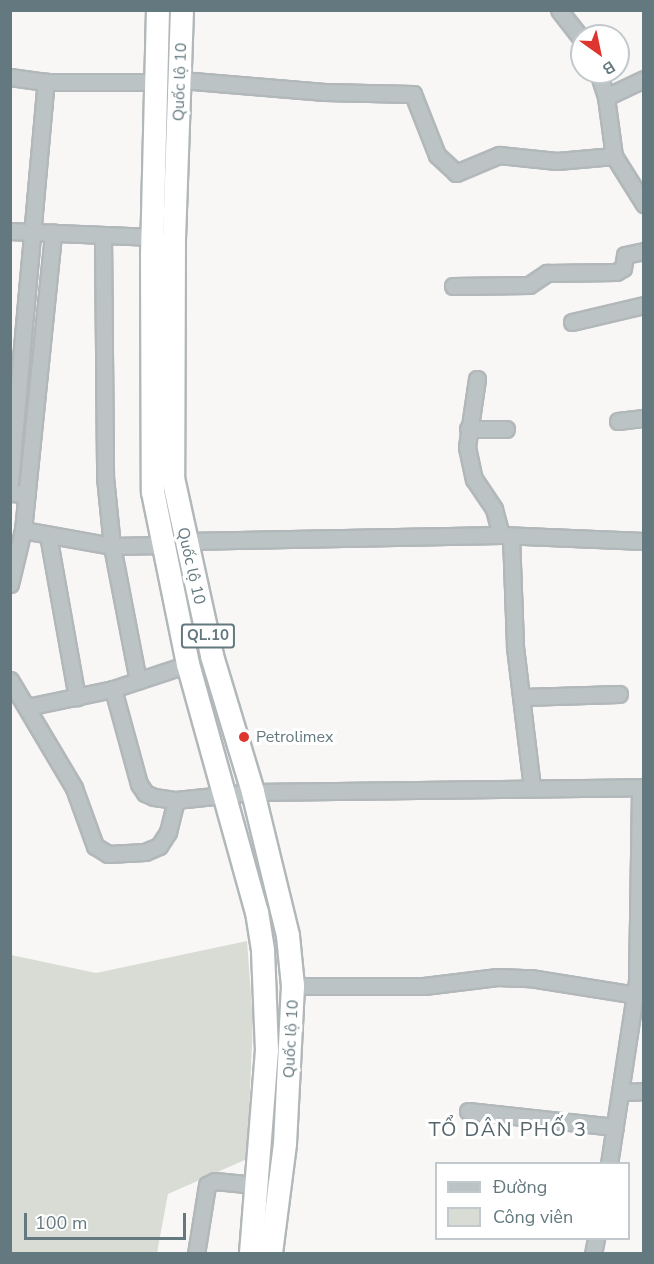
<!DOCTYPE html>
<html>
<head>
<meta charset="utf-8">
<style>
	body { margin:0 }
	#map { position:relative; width:654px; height:1264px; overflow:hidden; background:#f8f7f5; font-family:"Nunito Sans",sans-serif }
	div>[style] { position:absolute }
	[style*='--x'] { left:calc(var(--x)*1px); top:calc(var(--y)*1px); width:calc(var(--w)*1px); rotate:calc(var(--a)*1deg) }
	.green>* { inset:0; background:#d9dcd4 }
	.roads { filter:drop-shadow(2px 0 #b2b8ba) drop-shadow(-2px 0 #b2b8ba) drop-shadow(0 2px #b2b8ba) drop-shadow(0 -2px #b2b8ba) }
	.minor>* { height:15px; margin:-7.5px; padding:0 7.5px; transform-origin:7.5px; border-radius:7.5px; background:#bcc3c5 }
	.highway>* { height:22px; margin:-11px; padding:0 11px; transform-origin:11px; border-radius:11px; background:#fff }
	.dots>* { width:16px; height:16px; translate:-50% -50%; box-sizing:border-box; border:3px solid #fff; border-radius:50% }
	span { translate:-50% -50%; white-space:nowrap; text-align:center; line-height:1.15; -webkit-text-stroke:6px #fff; paint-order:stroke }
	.shield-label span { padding:2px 4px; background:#fff; border:2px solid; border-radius:4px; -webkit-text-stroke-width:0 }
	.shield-label { font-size:15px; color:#64797f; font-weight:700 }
	.street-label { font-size:16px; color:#64797f }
	.poi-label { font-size:16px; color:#64797f }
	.left { translate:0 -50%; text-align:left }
	.quarter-label { font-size:20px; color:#55656a; letter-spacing:1.5px }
	.frame { position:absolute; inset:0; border:12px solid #64797f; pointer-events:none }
	.legend { position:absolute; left:435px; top:1162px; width:195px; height:78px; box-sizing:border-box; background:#fff; border:2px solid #c1c9cc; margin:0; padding:8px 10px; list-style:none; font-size:18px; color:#64797f }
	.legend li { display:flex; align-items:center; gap:12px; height:30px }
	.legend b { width:30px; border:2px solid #c1c9cc }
	.north { position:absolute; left:570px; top:24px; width:60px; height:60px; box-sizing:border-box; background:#fff; border:2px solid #c1c9cc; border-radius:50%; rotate:147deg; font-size:16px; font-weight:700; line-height:24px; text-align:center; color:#64797f }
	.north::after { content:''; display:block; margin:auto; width:21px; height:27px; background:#de352e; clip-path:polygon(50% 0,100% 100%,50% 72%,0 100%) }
	.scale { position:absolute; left:24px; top:1213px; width:162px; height:27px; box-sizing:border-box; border:3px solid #64797f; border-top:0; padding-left:8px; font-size:18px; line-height:21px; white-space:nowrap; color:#64797f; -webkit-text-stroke:4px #fff; paint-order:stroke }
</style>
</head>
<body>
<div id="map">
	<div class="green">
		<div style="clip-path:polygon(247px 941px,253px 1021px,247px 1159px,168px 1194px,157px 1253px,11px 1254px,11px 955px,96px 973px)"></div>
	</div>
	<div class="roads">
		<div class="minor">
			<div style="--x:559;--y:10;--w:37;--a:52"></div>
			<div style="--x:598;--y:72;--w:26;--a:72"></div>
			<div style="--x:606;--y:97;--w:60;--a:82.3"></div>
			<div style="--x:614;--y:156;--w:57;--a:58"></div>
			<div style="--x:10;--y:77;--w:36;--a:8"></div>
			<div style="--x:181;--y:80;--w:144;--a:4.8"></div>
			<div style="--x:324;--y:92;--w:89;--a:1.3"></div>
			<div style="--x:413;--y:94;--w:66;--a:68.5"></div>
			<div style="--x:437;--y:155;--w:26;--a:43"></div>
			<div style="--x:456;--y:173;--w:47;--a:-22.7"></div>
			<div style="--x:499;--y:155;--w:58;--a:5.9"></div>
			<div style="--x:557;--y:161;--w:57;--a:-5"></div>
			<div style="--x:606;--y:97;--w:42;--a:-25.3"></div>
			<div style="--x:10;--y:231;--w:142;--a:2.4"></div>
			<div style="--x:103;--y:236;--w:241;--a:89.5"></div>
			<div style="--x:105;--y:477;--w:69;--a:84.2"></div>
			<div style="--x:112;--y:546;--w:137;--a:79.1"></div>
			<div style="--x:453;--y:286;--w:76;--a:-0.8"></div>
			<div style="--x:529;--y:285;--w:22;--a:-34"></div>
			<div style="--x:547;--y:273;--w:69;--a:-0.8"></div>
			<div style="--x:616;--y:272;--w:8;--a:-30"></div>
			<div style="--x:623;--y:268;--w:13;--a:-81"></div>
			<div style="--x:625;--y:255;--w:19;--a:-12"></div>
			<div style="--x:572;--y:322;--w:74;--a:-13.3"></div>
			<div style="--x:477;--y:379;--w:69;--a:98.4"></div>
			<div style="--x:467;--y:447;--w:33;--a:78"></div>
			<div style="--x:474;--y:479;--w:36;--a:56"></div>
			<div style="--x:494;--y:509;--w:27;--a:75"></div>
			<div style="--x:618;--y:421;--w:26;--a:-7"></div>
			<div style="--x:468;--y:429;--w:38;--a:0"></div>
			<div style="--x:10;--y:482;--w:402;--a:-84.9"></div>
			<div style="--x:46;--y:82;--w:110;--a:0"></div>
			<div style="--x:10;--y:493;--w:17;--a:3"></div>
			<div style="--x:23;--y:530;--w:90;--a:10.2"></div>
			<div style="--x:112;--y:546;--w:50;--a:-1.1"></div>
			<div style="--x:48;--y:535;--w:165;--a:79.9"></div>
			<div style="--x:511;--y:536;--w:111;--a:87.9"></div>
			<div style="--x:515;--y:647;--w:142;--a:83.1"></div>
			<div style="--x:185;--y:541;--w:316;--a:-1.1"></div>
			<div style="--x:501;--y:535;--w:143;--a:2.4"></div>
			<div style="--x:10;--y:584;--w:56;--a:-76.5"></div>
			<div style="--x:23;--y:530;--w:299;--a:-84.2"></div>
			<div style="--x:10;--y:680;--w:126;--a:59.3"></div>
			<div style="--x:74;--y:788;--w:62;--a:70.1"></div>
			<div style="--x:95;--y:846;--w:15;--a:32"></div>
			<div style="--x:108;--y:854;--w:37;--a:-3"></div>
			<div style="--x:145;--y:852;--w:15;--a:-23"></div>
			<div style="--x:159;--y:846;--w:17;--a:-57"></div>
			<div style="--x:168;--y:832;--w:33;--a:-76"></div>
			<div style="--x:113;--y:689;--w:98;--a:74.7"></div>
			<div style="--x:139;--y:784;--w:11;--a:56"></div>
			<div style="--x:145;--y:793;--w:10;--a:24"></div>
			<div style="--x:154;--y:797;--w:22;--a:8"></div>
			<div style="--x:176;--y:800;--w:77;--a:-5.9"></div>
			<div style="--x:253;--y:792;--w:391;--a:-0.7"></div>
			<div style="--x:523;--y:697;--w:96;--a:-1.8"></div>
			<div style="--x:27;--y:707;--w:88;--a:-11.8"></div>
			<div style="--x:113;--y:689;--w:79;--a:-18.4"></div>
			<div style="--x:293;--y:986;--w:131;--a:0"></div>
			<div style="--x:424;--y:986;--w:74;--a:-7"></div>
			<div style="--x:497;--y:977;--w:33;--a:2"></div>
			<div style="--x:530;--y:978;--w:107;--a:9.1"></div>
			<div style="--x:621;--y:1092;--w:23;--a:-2"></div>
			<div style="--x:468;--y:1111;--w:148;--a:6.2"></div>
			<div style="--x:609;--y:1164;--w:184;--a:-81.3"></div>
			<div style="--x:637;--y:982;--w:195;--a:-89.1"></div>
			<div style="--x:196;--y:1254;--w:70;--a:-80.9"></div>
			<div style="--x:207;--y:1185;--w:9;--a:-27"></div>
			<div style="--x:215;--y:1181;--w:51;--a:5.6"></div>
			<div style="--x:593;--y:1254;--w:16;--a:-79"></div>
		</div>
		<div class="highway">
			<div style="--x:158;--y:10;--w:246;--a:91.4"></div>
			<div style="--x:152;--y:256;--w:236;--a:89.8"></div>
			<div style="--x:153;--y:492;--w:176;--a:78.5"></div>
			<div style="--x:188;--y:664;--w:257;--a:74.5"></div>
			<div style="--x:257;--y:912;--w:39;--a:81"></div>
			<div style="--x:263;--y:951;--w:99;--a:87.7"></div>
			<div style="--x:267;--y:1050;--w:205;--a:94.5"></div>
			<div style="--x:182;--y:10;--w:229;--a:92"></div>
			<div style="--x:174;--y:239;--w:239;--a:90.2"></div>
			<div style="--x:173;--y:478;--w:182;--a:77.6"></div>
			<div style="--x:212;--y:656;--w:142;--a:73.2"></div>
			<div style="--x:253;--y:792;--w:148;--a:76.3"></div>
			<div style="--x:288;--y:936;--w:50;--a:84.3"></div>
			<div style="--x:293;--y:986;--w:158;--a:92.9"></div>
			<div style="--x:285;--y:1144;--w:111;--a:97.3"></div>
		</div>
	</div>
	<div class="dots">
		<div style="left:244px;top:737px;background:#de352e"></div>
	</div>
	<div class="shield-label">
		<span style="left:208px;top:636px">QL.10</span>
	</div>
	<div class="street-label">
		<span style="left:180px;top:82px;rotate:-88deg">Quốc lộ 10</span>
		<span style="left:191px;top:566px;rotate:77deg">Quốc lộ 10</span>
		<span style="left:291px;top:1039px;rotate:-87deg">Quốc lộ 10</span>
	</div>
	<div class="poi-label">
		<span class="left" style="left:256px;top:737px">Petrolimex</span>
	</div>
	<div class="quarter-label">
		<span style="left:508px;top:1129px">TỔ DÂN PHỐ 3</span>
	</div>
	<div class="frame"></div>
	<ul class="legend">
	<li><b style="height:8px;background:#bcc3c5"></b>Đường</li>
	<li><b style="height:16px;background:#d9dcd4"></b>Công viên</li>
	</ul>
	<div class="north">B</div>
	<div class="scale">100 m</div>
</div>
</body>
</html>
